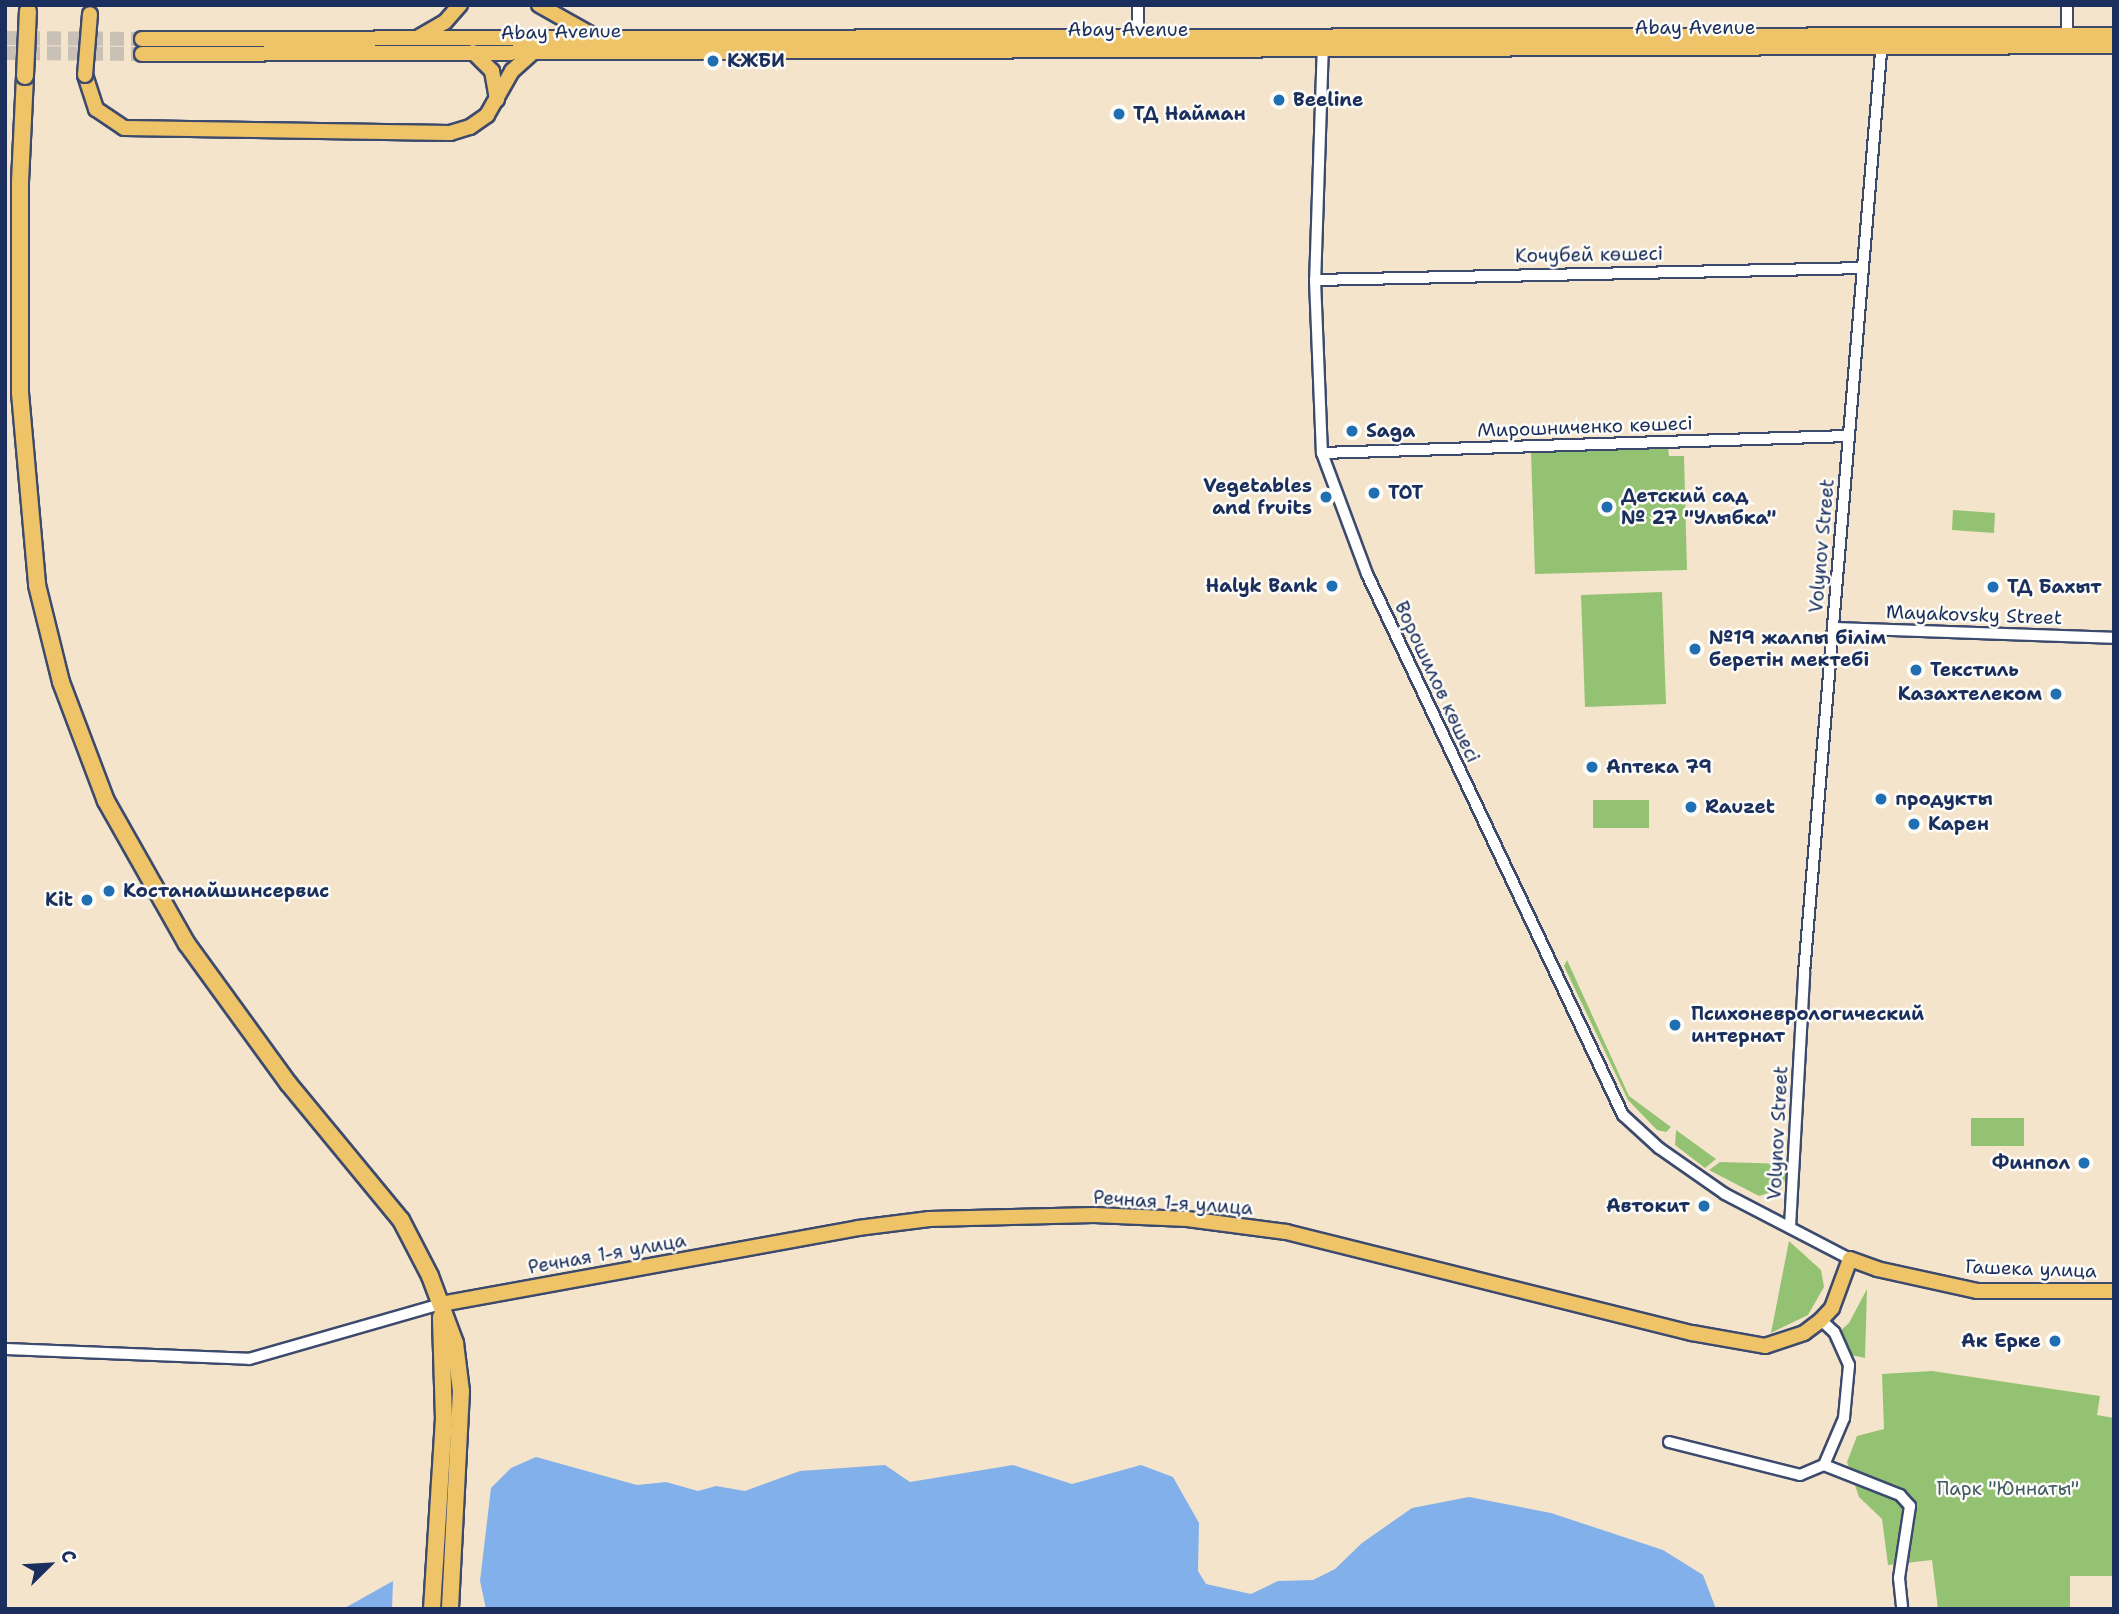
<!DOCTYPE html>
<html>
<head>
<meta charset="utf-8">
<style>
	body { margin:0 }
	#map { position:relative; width:2119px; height:1614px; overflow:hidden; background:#f5e4cc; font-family:"Shantell Sans",sans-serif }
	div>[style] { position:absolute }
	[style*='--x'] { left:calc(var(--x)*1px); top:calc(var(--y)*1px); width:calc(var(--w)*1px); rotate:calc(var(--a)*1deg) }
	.green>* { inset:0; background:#93c372 }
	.water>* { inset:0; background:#81b0eb }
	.major-tunnel>* { height:14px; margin-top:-7px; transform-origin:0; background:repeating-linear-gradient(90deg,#c9c0b6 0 14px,transparent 0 21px) }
	.roads { filter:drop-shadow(2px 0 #3c4a6e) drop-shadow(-2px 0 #3c4a6e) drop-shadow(0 2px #3c4a6e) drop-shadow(0 -2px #3c4a6e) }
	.minor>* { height:10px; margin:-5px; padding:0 5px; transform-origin:5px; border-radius:5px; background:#fff }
	.major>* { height:14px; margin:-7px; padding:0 7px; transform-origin:7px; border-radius:7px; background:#efc469 }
	.highway>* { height:16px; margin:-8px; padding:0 8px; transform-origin:8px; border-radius:8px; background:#efc469 }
	.bridges { filter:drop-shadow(2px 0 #3c4a6e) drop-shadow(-2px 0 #3c4a6e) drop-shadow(0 2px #3c4a6e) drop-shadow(0 -2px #3c4a6e) }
	.major-bridge>* { height:14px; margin:-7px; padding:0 7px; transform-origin:7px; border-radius:7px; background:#efc469 }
	.highway-bridge>* { height:16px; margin:-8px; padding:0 8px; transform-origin:8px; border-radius:8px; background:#efc469 }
	.dots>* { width:19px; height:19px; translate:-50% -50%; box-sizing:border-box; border:4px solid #fdfcf7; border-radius:50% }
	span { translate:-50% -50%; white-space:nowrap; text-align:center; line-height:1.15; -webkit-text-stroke:5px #fdfcf7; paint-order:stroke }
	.street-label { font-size:19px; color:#1b2f5e }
	.poi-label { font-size:19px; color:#1b2f5e; font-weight:700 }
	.left { translate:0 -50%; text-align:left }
	.right { translate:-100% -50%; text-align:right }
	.park-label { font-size:19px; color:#3f5b64 }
	.frame { position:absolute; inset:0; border:7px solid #1b2f5e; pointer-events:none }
	.north { position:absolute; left:14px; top:1530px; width:70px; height:70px; -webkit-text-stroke:5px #fdfcf7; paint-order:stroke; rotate:66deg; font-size:19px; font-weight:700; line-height:28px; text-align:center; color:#1b2f5e }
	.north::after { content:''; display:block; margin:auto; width:24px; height:32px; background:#1b2f5e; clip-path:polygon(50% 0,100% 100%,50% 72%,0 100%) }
</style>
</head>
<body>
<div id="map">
	<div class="green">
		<div style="clip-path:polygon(1668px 448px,1669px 456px,1684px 456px,1687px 570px,1535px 574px,1531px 452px)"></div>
		<div style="clip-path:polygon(1953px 510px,1995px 513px,1994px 533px,1952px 530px)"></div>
		<div style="clip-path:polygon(1662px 592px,1666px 704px,1585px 707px,1581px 595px)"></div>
		<div style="clip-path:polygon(1593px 800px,1649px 800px,1649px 828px,1593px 828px)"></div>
		<div style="clip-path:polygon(1567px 960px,1629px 1096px,1671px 1127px,1666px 1132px,1657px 1130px,1628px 1100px,1564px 966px)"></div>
		<div style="clip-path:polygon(1971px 1118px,2024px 1118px,2024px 1146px,1971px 1146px)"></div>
		<div style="clip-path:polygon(1676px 1130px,1716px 1159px,1705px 1168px,1675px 1145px)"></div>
		<div style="clip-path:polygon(1720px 1162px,1790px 1164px,1782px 1189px,1759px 1196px,1709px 1170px)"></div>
		<div style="clip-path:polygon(1789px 1241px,1821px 1270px,1824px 1287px,1808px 1315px,1771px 1333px)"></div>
		<div style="clip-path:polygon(1867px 1289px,1865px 1358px,1838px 1352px,1829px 1341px,1849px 1323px)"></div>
		<div style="clip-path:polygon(1932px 1371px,2100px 1396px,2097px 1415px,2114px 1418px,2114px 1576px,2070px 1576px,2070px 1609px,1938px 1609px,1932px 1560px,1888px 1565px,1882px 1519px,1859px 1497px,1847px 1462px,1857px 1436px,1884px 1429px,1882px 1374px)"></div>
	</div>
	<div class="water">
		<div style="clip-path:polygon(536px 1457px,637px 1485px,666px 1482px,698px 1491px,716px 1486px,745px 1491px,800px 1471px,885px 1465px,910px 1482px,1013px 1465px,1072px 1484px,1141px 1465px,1173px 1477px,1199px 1523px,1198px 1571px,1206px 1584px,1251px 1594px,1278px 1581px,1313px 1580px,1335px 1569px,1362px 1543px,1412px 1508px,1469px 1497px,1551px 1513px,1663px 1550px,1703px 1575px,1716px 1609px,486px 1609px,480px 1581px,491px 1488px,511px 1468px)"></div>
		<div style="clip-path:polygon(393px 1581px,392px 1609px,343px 1609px)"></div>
	</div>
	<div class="major-tunnel">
		<div style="--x:5;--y:38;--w:137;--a:0.4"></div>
		<div style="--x:5;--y:53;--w:137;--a:0.4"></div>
	</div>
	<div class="roads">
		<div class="minor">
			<div style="--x:1138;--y:5;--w:37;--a:90"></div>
			<div style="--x:2067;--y:36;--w:31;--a:-90"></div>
			<div style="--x:1323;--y:43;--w:237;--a:91.9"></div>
			<div style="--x:1315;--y:280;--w:173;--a:87.7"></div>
			<div style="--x:1322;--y:453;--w:129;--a:69.6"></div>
			<div style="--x:1367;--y:574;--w:599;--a:64.68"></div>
			<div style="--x:1623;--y:1115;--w:49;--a:42.5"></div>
			<div style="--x:1659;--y:1148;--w:80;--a:34.9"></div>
			<div style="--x:1725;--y:1194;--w:141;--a:27.5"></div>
			<div style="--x:1315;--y:280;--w:548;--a:-1.25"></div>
			<div style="--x:1322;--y:453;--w:527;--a:-1.85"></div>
			<div style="--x:1833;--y:628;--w:281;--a:2"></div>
			<div style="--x:1790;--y:1227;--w:254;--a:-86.8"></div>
			<div style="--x:1804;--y:973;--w:936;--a:-85.22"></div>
			<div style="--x:5;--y:1349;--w:244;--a:2.3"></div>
			<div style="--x:249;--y:1359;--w:200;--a:-16"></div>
			<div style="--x:1669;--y:1442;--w:135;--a:14.1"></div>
			<div style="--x:1800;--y:1475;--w:26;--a:-23"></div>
			<div style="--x:1824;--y:1465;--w:51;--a:-66.9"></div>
			<div style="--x:1844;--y:1418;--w:53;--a:-84.6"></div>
			<div style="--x:1849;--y:1365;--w:36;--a:-114"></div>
			<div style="--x:1834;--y:1332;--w:18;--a:-137"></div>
			<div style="--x:1824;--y:1465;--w:82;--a:21.5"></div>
			<div style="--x:1900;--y:1495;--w:15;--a:48"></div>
			<div style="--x:1910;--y:1506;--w:73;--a:98.7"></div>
			<div style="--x:1899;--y:1578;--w:31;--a:84"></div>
		</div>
		<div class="major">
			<div style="--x:539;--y:5;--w:63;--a:29.4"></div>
			<div style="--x:417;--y:38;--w:32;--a:-30"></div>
			<div style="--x:445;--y:22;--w:23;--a:-49"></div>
			<div style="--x:142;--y:39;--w:1972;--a:-0.12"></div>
			<div style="--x:473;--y:52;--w:27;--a:45"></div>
			<div style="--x:492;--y:71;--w:29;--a:80"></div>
			<div style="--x:142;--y:54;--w:1972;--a:-0.23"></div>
			<div style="--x:85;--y:75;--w:36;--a:72"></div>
			<div style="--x:96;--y:109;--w:34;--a:34"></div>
			<div style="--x:124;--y:128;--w:326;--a:0.9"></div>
			<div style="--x:450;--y:133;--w:21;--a:-17"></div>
			<div style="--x:470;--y:127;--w:21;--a:-35"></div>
			<div style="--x:487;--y:115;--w:51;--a:-60.4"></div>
			<div style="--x:512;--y:71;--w:30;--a:-42"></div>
			<div style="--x:441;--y:1304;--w:424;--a:-10.3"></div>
			<div style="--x:858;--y:1228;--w:72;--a:-7.2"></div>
			<div style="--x:929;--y:1219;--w:165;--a:-1.4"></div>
			<div style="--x:1094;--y:1215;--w:93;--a:2.5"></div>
			<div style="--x:1187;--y:1219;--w:100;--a:7.5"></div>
			<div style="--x:1286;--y:1232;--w:418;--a:14"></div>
			<div style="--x:1692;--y:1333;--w:74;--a:10.1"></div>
			<div style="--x:1765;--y:1346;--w:41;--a:-18.4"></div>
			<div style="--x:1804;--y:1333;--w:21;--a:-37"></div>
			<div style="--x:1821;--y:1320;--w:16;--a:-47"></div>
			<div style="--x:1832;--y:1308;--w:52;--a:-69.8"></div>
			<div style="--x:1850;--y:1259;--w:29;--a:20"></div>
			<div style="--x:1877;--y:1269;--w:102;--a:12.4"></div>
			<div style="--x:1977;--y:1291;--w:137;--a:0"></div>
		</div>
		<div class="highway">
			<div style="--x:25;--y:76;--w:106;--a:92.7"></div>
			<div style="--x:20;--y:182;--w:211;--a:90"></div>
			<div style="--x:20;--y:393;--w:193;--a:84.9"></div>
			<div style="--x:37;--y:585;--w:100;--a:76.1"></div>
			<div style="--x:61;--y:682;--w:127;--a:69.3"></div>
			<div style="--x:106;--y:801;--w:164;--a:60.5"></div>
			<div style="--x:187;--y:944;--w:172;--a:54"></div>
			<div style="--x:288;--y:1083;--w:178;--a:50.5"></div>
			<div style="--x:401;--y:1220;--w:63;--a:62.6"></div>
			<div style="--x:430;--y:1276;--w:72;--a:69.5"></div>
			<div style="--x:455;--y:1343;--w:48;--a:82.9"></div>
			<div style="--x:461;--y:1391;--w:218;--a:92.9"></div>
			<div style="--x:432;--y:1609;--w:189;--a:-86.4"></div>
			<div style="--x:444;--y:1420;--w:103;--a:-91.7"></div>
		</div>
	</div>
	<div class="bridges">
		<div class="major-bridge">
			<div style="--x:85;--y:75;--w:61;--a:-85.3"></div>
		</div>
		<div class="highway-bridge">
			<div style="--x:25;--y:76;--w:65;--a:-87.4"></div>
		</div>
	</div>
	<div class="dots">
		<div style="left:713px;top:61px;background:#1f6fb2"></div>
		<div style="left:1279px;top:100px;background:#1f6fb2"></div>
		<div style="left:1119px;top:114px;background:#1f6fb2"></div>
		<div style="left:1352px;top:431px;background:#1f6fb2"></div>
		<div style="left:1374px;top:493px;background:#1f6fb2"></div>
		<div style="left:1326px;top:497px;background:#1f6fb2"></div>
		<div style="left:1607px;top:507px;background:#1f6fb2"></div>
		<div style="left:1332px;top:586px;background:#1f6fb2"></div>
		<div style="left:1993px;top:587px;background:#1f6fb2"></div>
		<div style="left:1695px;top:649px;background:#1f6fb2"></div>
		<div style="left:1916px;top:670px;background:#1f6fb2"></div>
		<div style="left:2056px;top:694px;background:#1f6fb2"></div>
		<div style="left:1592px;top:767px;background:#1f6fb2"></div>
		<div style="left:1881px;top:799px;background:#1f6fb2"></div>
		<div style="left:1691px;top:807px;background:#1f6fb2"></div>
		<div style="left:1914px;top:824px;background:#1f6fb2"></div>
		<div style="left:109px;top:891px;background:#1f6fb2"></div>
		<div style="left:87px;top:900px;background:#1f6fb2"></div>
		<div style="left:1675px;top:1025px;background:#1f6fb2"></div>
		<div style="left:2084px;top:1163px;background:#1f6fb2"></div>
		<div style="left:1704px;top:1206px;background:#1f6fb2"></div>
		<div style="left:2055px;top:1341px;background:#1f6fb2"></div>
	</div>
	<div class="street-label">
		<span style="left:1695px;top:28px">Abay Avenue</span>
		<span style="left:1128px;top:30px">Abay Avenue</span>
		<span style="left:561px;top:32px;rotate:-1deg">Abay Avenue</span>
		<span style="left:1589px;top:255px;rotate:-1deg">Кочубей көшесі</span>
		<span style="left:1585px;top:427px;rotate:-2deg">Мирошниченко көшесі</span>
		<span style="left:1822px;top:546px;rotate:-85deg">Volynov Street</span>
		<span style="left:1974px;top:615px;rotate:2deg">Mayakovsky Street</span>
		<span style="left:1437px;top:682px;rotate:65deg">Ворошилов көшесі</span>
		<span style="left:1778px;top:1133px;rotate:-87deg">Volynov Street</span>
		<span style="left:1173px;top:1203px;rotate:4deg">Речная 1-я улица</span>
		<span style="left:607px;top:1254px;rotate:-10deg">Речная 1-я улица</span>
		<span style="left:2031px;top:1269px;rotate:2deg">Гашека улица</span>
	</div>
	<div class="poi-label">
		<span class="left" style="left:727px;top:61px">КЖБИ</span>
		<span class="left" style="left:1293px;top:100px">Beeline</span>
		<span class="left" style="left:1133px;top:114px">ТД Найман</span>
		<span class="left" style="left:1366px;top:431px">Saga</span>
		<span class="right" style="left:1312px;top:497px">Vegetables<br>and fruits</span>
		<span class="left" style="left:1388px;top:493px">ТОТ</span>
		<span class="left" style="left:1621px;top:507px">Детский сад<br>№ 27 "Улыбка"</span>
		<span class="right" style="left:1318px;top:586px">Halyk Bank</span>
		<span class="left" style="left:2007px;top:587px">ТД Бахыт</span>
		<span class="left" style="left:1709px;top:649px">№19 жалпы білім<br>беретін мектебі</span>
		<span class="left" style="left:1930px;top:670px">Текстиль</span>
		<span class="right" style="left:2042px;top:694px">Казахтелеком</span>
		<span class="left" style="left:1606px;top:767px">Аптека 79</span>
		<span class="left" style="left:1895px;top:799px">продукты</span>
		<span class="left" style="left:1705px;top:807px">Rauzet</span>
		<span class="left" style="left:1928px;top:824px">Карен</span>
		<span class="left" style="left:123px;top:891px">Костанайшинсервис</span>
		<span class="right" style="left:73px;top:900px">Kit</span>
		<span class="left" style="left:1691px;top:1025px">Психоневрологический<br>интернат</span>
		<span class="right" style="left:2070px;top:1163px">Финпол</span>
		<span class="right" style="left:1690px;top:1206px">Автокит</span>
		<span class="right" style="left:2041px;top:1341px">Ак Ерке</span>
	</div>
	<div class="park-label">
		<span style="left:2008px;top:1489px">Парк "Юннаты"</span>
	</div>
	<div class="frame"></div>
	<div class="north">С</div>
</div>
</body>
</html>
